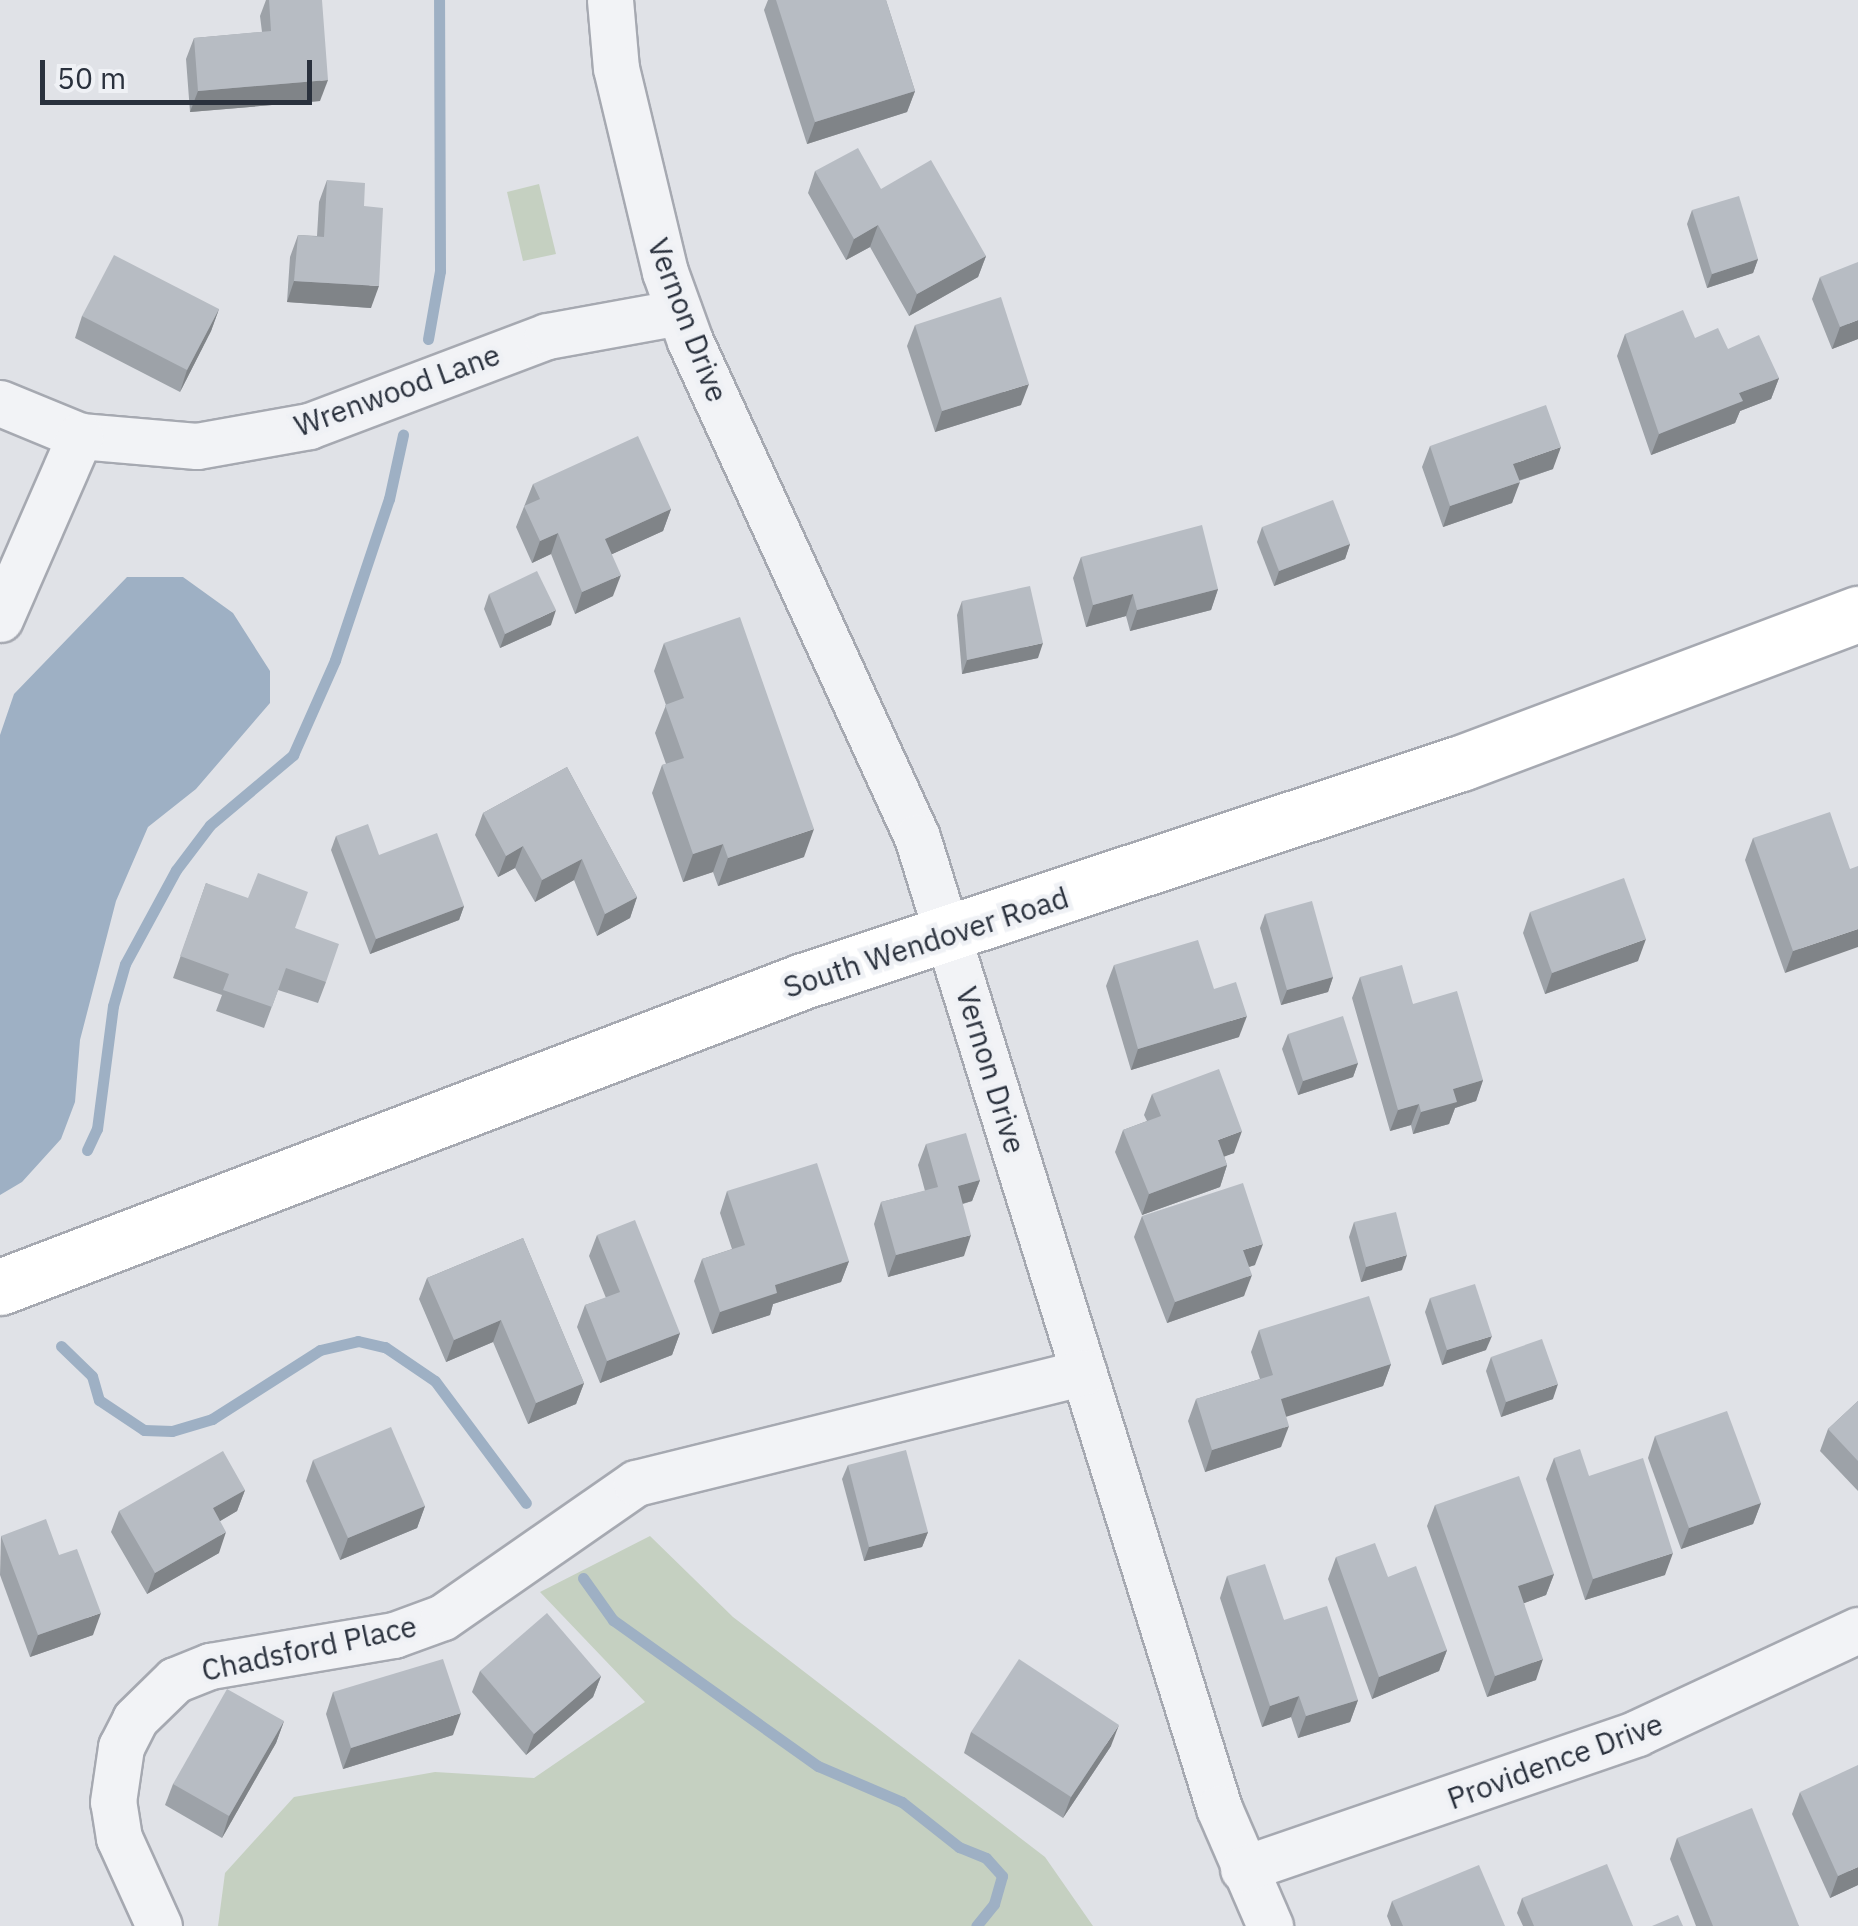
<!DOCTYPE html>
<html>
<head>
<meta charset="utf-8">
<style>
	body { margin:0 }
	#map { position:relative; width:1858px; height:1926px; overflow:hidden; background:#e0e2e7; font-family:"IBM Plex Sans",sans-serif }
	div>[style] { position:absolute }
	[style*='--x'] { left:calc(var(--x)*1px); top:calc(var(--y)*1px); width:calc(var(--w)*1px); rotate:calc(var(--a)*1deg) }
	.green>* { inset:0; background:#c5d0c1 }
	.water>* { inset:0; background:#9eb0c4 }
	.stream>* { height:11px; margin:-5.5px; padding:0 5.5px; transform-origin:5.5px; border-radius:5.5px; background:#9eb0c4 }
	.roads { filter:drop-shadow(2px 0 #a6a9b1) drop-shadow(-2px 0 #a6a9b1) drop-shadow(0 2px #a6a9b1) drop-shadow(0 -2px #a6a9b1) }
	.minor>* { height:45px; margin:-22.5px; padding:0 22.5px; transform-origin:22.5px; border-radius:22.5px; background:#f2f3f6 }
	.major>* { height:55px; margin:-27.5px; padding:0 27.5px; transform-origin:27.5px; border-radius:27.5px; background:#fff }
	.wall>* { inset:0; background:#9da2a8 }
	.shaded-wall>* { inset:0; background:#808488 }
	.building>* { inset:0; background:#b7bcc3 }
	span { translate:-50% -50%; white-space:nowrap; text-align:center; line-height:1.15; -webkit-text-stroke:9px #eff1f5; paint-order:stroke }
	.street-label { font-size:30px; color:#2a313d }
	.scale { position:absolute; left:40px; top:60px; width:272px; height:45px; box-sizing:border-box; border:5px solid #2a313d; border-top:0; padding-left:12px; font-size:30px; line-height:35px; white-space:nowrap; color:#2a313d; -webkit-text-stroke:8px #eff1f5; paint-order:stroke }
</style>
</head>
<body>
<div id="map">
	<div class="green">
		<div style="clip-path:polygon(539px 184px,556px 254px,523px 261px,507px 192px)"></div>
		<div style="clip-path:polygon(650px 1536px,733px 1617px,1045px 1857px,1093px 1926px,218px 1926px,225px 1873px,294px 1797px,435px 1772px,534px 1778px,645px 1702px,540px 1592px)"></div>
	</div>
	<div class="water">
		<div style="clip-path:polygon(127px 577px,183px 577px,233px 613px,270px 671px,270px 703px,196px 789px,148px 827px,116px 901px,80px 1040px,75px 1102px,61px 1139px,22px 1182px,0 1195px,0 735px,14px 694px)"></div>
	</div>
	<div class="stream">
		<div style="--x:428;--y:339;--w:69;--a:-80"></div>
		<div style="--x:440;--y:271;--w:271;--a:-90.2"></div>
		<div style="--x:87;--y:1150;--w:23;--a:-65"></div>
		<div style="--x:97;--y:1129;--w:124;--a:-82.6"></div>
		<div style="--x:113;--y:1006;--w:44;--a:-74.1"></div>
		<div style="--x:125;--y:964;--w:107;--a:-61.5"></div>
		<div style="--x:176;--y:870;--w:56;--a:-52.9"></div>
		<div style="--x:210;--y:825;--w:109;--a:-40.1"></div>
		<div style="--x:293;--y:755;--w:104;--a:-66.1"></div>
		<div style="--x:335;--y:660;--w:170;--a:-71.5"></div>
		<div style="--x:389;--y:499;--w:66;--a:-77.7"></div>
		<div style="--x:61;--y:1346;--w:43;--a:44.1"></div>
		<div style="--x:92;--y:1376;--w:25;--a:74"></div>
		<div style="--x:99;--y:1400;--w:54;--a:33.7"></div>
		<div style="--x:144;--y:1430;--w:28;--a:2"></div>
		<div style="--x:172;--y:1431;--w:42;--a:-16.7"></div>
		<div style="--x:212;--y:1419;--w:128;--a:-32.6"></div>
		<div style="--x:320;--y:1350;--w:39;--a:-13"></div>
		<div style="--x:358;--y:1341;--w:28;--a:13"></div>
		<div style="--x:385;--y:1347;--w:60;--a:34.2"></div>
		<div style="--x:435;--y:1381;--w:152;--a:53.3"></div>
		<div style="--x:583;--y:1578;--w:52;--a:54.5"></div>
		<div style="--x:613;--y:1620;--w:252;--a:35.5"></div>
		<div style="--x:818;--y:1766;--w:91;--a:23.2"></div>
		<div style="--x:902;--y:1802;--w:73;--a:38.3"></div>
		<div style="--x:959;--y:1847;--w:29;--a:22"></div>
		<div style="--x:986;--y:1858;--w:24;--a:48"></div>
		<div style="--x:1002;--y:1876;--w:29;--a:106"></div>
		<div style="--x:994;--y:1904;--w:28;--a:129"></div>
	</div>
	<div class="roads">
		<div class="minor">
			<div style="--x:610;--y:0;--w:68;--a:85"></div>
			<div style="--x:616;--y:68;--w:210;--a:76.5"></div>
			<div style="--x:665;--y:272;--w:73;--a:70.1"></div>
			<div style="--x:690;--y:341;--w:545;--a:65.41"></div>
			<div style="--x:917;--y:837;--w:1017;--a:72.72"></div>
			<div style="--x:1219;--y:1808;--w:129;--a:66.6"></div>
			<div style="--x:0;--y:403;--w:87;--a:22.4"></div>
			<div style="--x:80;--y:436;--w:117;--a:4.9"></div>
			<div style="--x:197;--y:446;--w:114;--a:-10.1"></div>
			<div style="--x:309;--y:426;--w:254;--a:-20.7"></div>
			<div style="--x:547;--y:336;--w:134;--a:-10.3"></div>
			<div style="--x:0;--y:619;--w:200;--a:-66.4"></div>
			<div style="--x:1243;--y:1869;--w:417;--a:-19"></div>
			<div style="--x:1637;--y:1733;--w:244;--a:-25"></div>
			<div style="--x:159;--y:1926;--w:97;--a:-114.4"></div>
			<div style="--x:119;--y:1838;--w:36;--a:-99"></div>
			<div style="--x:113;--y:1802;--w:56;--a:-81.7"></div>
			<div style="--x:121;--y:1747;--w:31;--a:-63"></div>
			<div style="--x:135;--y:1719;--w:56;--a:-44.3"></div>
			<div style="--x:175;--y:1680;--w:38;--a:-22"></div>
			<div style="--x:210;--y:1666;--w:187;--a:-9.6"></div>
			<div style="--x:394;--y:1635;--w:52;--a:-20.2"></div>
			<div style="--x:443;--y:1617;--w:235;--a:-34.8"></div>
			<div style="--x:636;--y:1483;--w:461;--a:-13.9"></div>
		</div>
		<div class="major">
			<div style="--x:0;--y:1287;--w:859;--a:-20.86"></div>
			<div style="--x:803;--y:981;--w:693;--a:-18.33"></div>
			<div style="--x:1461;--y:763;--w:424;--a:-20.6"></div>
		</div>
	</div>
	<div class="wall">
		<div style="clip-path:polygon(266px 0,322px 0,320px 101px,190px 112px,186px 59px,194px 38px,262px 32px,260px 16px)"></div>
		<div style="clip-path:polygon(768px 0,886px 0,915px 91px,907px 112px,807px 144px,764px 10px)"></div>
		<div style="clip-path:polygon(815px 171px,881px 189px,986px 256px,978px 277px,909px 316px,870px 247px,846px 260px,808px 193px)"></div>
		<div style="clip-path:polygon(327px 180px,364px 206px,371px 308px,287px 302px,290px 257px,298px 235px,317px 236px,319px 202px)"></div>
		<div style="clip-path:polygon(1692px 210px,1758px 259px,1753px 273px,1707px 288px,1687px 224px)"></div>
		<div style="clip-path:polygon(1820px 277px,1858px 339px,1832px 349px,1812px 299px)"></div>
		<div style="clip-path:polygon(219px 309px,211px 331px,180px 392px,75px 338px,82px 316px)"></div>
		<div style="clip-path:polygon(915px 325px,1021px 405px,935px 432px,907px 346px)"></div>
		<div style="clip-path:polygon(1625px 334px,1695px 338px,1728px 349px,1779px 378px,1771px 399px,1740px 411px,1735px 423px,1651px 455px,1617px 356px)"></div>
		<div style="clip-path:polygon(1430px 446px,1553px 469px,1519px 481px,1512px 503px,1443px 527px,1422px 467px)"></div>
		<div style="clip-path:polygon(533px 484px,671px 509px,663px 531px,612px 554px,613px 596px,575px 614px,551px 554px,532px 563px,516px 527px)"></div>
		<div style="clip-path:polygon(1262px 527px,1350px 544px,1345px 559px,1274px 586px,1257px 542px)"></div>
		<div style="clip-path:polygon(1081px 557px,1218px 589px,1211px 610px,1130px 631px,1126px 616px,1086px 627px,1073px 578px)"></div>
		<div style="clip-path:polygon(489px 594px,551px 625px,500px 648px,484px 609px)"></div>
		<div style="clip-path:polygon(962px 601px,1038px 658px,962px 674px,957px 615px)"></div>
		<div style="clip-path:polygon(664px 643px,804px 857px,718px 886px,713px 872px,683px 882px,652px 793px,662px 765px,666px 764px,655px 733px,666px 705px,654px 671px)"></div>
		<div style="clip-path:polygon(567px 767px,637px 897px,630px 918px,597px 936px,574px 880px,535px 902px,515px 868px,498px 877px,475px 835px,483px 813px)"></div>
		<div style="clip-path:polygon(336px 836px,379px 855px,464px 906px,459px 920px,370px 954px,331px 850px)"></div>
		<div style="clip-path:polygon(1753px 838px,1850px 869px,1785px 973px,1745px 860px)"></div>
		<div style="clip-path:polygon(206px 883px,295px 928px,326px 982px,318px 1003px,278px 990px,264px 1028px,216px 1011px,222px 995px,173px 978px)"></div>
		<div style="clip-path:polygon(1530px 912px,1638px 961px,1545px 994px,1523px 933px)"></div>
		<div style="clip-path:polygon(1265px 914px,1333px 977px,1328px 992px,1281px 1005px,1260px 928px)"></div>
		<div style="clip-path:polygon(1114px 965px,1214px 989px,1239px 1037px,1131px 1070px,1106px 986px)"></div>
		<div style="clip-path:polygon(1360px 977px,1413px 1004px,1483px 1080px,1476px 1101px,1455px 1108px,1449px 1124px,1413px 1134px,1411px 1125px,1390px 1131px,1352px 998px)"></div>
		<div style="clip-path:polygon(1288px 1034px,1358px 1063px,1353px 1077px,1298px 1095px,1282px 1049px)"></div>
		<div style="clip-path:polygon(1152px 1094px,1234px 1153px,1224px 1156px,1227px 1165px,1220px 1187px,1142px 1215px,1115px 1152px,1123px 1130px,1147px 1121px,1144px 1115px)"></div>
		<div style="clip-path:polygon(926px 1144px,980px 1180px,972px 1201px,963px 1204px,964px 1256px,888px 1277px,874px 1224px,881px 1202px,925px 1191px,918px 1165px)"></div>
		<div style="clip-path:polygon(727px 1191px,849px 1261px,841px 1282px,773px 1304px,770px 1315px,712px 1334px,694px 1281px,702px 1259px,732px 1249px,720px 1213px)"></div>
		<div style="clip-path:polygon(1142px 1216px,1255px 1265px,1249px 1267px,1244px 1296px,1167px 1323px,1134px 1237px)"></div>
		<div style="clip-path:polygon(1354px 1222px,1402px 1270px,1361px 1282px,1349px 1237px)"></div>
		<div style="clip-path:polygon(597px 1235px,680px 1333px,672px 1355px,600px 1383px,577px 1327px,585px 1305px,606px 1298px,589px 1256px)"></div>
		<div style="clip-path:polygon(523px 1238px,584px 1383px,576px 1404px,528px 1424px,493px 1342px,446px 1362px,419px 1299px,427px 1278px)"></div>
		<div style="clip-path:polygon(1430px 1298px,1486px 1350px,1442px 1365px,1425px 1312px)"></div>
		<div style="clip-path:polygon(1259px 1330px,1391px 1364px,1383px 1386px,1286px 1416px,1281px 1447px,1205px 1472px,1188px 1421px,1196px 1399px,1260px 1379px,1251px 1352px)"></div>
		<div style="clip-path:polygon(1491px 1357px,1553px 1399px,1501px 1417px,1486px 1371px)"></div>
		<div style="clip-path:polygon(1858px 1401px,1858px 1491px,1820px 1451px,1828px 1429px)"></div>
		<div style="clip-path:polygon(1655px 1436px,1761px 1503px,1753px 1524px,1681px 1549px,1648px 1458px)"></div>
		<div style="clip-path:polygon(1554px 1458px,1589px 1476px,1665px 1575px,1585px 1600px,1546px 1479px)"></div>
		<div style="clip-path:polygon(313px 1460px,425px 1506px,417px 1528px,340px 1560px,306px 1481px)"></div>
		<div style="clip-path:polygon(848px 1465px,928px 1532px,922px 1547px,864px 1561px,842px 1479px)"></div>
		<div style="clip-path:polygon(245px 1490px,237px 1511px,220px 1521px,219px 1553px,147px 1594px,111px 1532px,119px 1511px)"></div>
		<div style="clip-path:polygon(1435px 1505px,1554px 1574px,1546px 1595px,1524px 1603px,1536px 1680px,1487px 1697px,1427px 1526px)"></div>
		<div style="clip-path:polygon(1px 1536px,59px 1555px,93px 1635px,30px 1657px,0 1575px)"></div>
		<div style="clip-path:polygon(1336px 1557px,1388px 1577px,1447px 1650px,1439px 1671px,1372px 1699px,1328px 1579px)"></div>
		<div style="clip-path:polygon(1227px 1576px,1284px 1620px,1358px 1700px,1350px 1722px,1298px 1738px,1291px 1717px,1262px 1727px,1220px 1598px)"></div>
		<div style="clip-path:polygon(480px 1671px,601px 1676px,593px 1697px,526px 1755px,472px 1692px)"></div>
		<div style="clip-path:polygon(333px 1692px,453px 1735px,343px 1769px,326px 1714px)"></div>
		<div style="clip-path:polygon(284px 1721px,276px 1743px,222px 1838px,165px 1805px,173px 1784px)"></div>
		<div style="clip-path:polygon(971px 1732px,1111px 1746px,1063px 1818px,964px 1753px)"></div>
		<div style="clip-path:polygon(1800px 1792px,1858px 1885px,1830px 1898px,1792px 1814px)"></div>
		<div style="clip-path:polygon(1677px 1838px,1799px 1926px,1696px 1926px,1670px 1859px)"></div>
		<div style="clip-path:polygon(1522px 1898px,1633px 1926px,1523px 1926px,1517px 1913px)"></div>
		<div style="clip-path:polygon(1392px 1901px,1505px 1926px,1391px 1926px,1387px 1916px)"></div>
	</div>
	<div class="shaded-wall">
		<div style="clip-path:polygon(328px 80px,320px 101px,190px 112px,198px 91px)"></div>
		<div style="clip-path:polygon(915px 91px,907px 112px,807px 144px,815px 122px)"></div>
		<div style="clip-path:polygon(878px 225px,870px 247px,846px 260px,854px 239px)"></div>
		<div style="clip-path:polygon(986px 256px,978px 277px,909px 316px,917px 294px)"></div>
		<div style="clip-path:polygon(1758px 259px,1753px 273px,1707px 288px,1712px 274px)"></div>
		<div style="clip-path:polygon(294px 281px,379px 286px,371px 308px,287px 302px)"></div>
		<div style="clip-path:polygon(219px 309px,211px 331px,180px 392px,187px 370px)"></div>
		<div style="clip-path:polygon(1858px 320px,1858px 339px,1832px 349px,1840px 327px)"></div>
		<div style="clip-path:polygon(1779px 378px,1771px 399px,1740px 411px,1735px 423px,1651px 455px,1659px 434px,1739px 393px)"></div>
		<div style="clip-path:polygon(1029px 384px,1021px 405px,935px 432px,942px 411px)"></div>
		<div style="clip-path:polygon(1561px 447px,1553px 469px,1505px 485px,1513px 464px)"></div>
		<div style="clip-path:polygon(1520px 482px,1512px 503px,1443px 527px,1450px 506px)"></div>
		<div style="clip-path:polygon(671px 509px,663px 531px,597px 561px,605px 539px)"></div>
		<div style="clip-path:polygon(558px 533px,551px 554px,532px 563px,540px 541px)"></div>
		<div style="clip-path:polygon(1350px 544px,1345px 559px,1274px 586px,1279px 571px)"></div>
		<div style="clip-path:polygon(621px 575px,613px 596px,575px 614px,582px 592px)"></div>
		<div style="clip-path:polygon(1218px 589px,1211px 610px,1130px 631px,1137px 610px)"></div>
		<div style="clip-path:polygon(1133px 594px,1126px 616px,1086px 627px,1093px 605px)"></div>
		<div style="clip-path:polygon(556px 610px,551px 625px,500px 648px,505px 634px)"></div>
		<div style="clip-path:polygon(1043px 643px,1038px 658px,962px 674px,967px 660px)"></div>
		<div style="clip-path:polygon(814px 829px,804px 857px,718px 886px,728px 858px)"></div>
		<div style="clip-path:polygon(723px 844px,713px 872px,683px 882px,693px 854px)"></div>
		<div style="clip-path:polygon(523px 846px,515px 868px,498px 877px,506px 856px)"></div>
		<div style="clip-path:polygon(582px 859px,574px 880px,535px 902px,542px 880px)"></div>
		<div style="clip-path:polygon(637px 897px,630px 918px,597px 936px,605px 914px)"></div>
		<div style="clip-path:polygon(464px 906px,459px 920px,370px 954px,376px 939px)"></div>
		<div style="clip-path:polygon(1858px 929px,1858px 947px,1785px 973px,1793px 951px)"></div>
		<div style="clip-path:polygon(1646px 939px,1638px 961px,1545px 994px,1552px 973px)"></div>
		<div style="clip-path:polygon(1333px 977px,1328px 992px,1281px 1005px,1287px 990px)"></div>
		<div style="clip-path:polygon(1247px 1016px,1239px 1037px,1131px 1070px,1138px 1049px)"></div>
		<div style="clip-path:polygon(1358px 1063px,1353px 1077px,1298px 1095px,1303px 1081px)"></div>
		<div style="clip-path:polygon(1483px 1080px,1476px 1101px,1455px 1108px,1449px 1124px,1413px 1134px,1421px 1112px,1453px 1089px)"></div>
		<div style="clip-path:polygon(1419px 1104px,1411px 1125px,1390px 1131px,1398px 1110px)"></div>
		<div style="clip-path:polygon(1242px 1131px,1234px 1153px,1210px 1162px,1218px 1140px)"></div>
		<div style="clip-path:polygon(1227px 1165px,1220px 1187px,1142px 1215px,1149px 1194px)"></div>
		<div style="clip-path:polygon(980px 1180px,972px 1201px,950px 1207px,958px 1186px)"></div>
		<div style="clip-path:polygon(971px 1235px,964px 1256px,888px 1277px,896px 1255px)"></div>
		<div style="clip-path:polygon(1263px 1244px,1255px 1265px,1235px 1271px,1243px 1250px)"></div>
		<div style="clip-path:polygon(1407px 1255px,1402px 1270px,1361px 1282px,1366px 1267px)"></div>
		<div style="clip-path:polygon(849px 1261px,841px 1282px,773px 1304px,770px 1315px,712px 1334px,720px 1312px,775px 1285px)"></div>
		<div style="clip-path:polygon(1252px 1275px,1244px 1296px,1167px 1323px,1175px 1302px)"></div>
		<div style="clip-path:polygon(501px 1320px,493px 1342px,446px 1362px,454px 1340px)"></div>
		<div style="clip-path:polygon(680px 1333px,672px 1355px,600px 1383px,607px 1361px)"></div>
		<div style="clip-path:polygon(1492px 1336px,1486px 1350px,1442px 1365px,1447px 1350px)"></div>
		<div style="clip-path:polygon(1391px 1364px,1383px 1386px,1273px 1421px,1281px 1399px)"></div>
		<div style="clip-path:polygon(584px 1383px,576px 1404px,528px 1424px,536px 1403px)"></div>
		<div style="clip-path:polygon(1558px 1384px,1553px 1399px,1501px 1417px,1506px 1402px)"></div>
		<div style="clip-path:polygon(1289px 1426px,1281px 1447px,1205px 1472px,1212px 1450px)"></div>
		<div style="clip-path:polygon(245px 1490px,237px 1511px,205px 1530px,213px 1508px)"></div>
		<div style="clip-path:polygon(1761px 1503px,1753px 1524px,1681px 1549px,1689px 1528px)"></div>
		<div style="clip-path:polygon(425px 1506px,417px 1528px,340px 1560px,348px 1538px)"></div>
		<div style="clip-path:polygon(226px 1532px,219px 1553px,147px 1594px,155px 1573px)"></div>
		<div style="clip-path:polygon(928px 1532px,922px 1547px,864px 1561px,869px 1547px)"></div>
		<div style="clip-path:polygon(1673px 1553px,1665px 1575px,1585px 1600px,1593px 1579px)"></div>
		<div style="clip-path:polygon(1554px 1574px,1546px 1595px,1511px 1608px,1518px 1586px)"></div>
		<div style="clip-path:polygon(101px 1613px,93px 1635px,30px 1657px,38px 1635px)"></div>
		<div style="clip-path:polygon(1447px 1650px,1439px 1671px,1372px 1699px,1379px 1677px)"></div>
		<div style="clip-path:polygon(1543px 1659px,1536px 1680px,1487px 1697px,1495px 1676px)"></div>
		<div style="clip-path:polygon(601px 1676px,593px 1697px,526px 1755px,534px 1734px)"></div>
		<div style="clip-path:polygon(1299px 1696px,1291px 1717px,1262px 1727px,1270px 1706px)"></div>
		<div style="clip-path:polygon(1358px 1700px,1350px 1722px,1298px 1738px,1306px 1716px)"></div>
		<div style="clip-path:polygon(461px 1713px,453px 1735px,343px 1769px,351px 1748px)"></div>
		<div style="clip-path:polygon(284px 1721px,276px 1743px,222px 1838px,229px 1816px)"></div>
		<div style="clip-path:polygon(1119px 1725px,1111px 1746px,1063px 1818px,1071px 1797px)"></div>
		<div style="clip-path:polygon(1858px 1867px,1858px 1885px,1830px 1898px,1838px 1876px)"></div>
	</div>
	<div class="building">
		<div style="clip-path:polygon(269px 0,322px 0,328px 80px,198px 91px,194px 38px,271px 31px)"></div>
		<div style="clip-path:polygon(776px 0,886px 0,915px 91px,815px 122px)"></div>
		<div style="clip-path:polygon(858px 148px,881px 189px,931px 160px,986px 256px,917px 294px,878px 225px,854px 239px,815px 171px)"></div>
		<div style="clip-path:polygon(327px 180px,365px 183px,364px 206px,383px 208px,379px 286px,294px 281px,298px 235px,324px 237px)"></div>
		<div style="clip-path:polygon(1739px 196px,1758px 259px,1712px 274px,1692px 210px)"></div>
		<div style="clip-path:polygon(114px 255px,219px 309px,187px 370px,82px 316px)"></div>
		<div style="clip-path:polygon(1858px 262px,1858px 320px,1840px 327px,1820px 277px)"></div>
		<div style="clip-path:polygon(1001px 297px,1029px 384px,942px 411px,915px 325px)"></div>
		<div style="clip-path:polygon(1683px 310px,1695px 338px,1718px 328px,1728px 349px,1759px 335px,1779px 378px,1739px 393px,1743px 401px,1659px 434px,1625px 334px)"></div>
		<div style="clip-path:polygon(1546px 405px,1561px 447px,1513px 464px,1520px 482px,1450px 506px,1430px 446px)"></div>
		<div style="clip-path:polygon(638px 436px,671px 509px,605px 539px,621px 575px,582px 592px,558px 533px,540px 541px,524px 506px,540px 499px,533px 484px)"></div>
		<div style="clip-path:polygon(1333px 500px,1350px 544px,1279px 571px,1262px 527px)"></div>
		<div style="clip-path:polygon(1202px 525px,1218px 589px,1137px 610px,1133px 594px,1093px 605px,1081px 557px)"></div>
		<div style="clip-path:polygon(537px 571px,556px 610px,505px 634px,489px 594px)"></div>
		<div style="clip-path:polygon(1030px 586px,1043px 643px,967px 660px,962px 601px)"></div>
		<div style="clip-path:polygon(740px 617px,814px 829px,728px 858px,723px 844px,693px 854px,662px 765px,684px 758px,665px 705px,684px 698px,664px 643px)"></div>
		<div style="clip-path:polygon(567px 767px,637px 897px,605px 914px,582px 859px,542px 880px,523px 846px,506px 856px,483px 813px)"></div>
		<div style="clip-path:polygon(1830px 812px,1850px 869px,1858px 866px,1858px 929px,1793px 951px,1753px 838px)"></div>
		<div style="clip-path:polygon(368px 824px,379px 855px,437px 833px,464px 906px,376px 939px,336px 836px)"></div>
		<div style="clip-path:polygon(258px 873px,308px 892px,295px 928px,339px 944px,326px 982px,286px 968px,272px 1007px,223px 990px,229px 974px,180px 956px,206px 883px,248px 898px)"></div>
		<div style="clip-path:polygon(1624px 878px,1646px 939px,1552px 973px,1530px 912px)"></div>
		<div style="clip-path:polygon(1312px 901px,1333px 977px,1287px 990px,1265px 914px)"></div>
		<div style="clip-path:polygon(1198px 940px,1214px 989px,1236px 982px,1247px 1016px,1138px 1049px,1114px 965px)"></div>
		<div style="clip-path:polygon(1402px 965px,1413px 1004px,1457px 991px,1483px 1080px,1453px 1089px,1457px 1102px,1421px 1112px,1419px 1104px,1398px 1110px,1360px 977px)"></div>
		<div style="clip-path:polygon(1343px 1016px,1358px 1063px,1303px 1081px,1288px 1034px)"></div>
		<div style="clip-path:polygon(1219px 1069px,1242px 1131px,1218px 1140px,1227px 1165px,1149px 1194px,1123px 1130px,1161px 1116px,1152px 1094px)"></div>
		<div style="clip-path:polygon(966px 1133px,980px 1180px,958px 1186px,971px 1235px,896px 1255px,881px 1202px,938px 1187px,926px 1144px)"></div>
		<div style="clip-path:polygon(817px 1163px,849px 1261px,775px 1285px,777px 1293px,720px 1312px,702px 1259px,745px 1245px,727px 1191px)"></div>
		<div style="clip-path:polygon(1243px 1183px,1263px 1244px,1243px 1250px,1252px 1275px,1175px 1302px,1142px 1216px)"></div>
		<div style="clip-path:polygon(1396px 1212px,1407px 1255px,1366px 1267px,1354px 1222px)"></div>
		<div style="clip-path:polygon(635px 1220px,680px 1333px,607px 1361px,585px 1305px,620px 1292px,597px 1235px)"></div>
		<div style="clip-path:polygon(523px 1238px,584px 1383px,536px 1403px,501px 1320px,454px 1340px,427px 1278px)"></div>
		<div style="clip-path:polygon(1475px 1284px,1492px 1336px,1447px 1350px,1430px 1298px)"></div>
		<div style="clip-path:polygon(1369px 1296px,1391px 1364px,1281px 1399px,1289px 1426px,1212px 1450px,1196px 1399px,1273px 1375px,1259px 1330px)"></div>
		<div style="clip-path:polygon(1542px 1339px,1558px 1384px,1506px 1402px,1491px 1357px)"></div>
		<div style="clip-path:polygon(1858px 1401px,1858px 1461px,1828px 1429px)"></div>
		<div style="clip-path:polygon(1727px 1411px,1761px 1503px,1689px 1528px,1655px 1436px)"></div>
		<div style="clip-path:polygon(391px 1427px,425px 1506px,348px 1538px,313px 1460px)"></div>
		<div style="clip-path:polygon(1580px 1449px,1589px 1476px,1643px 1458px,1673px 1553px,1593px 1579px,1554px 1458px)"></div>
		<div style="clip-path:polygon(906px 1450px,928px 1532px,869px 1547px,848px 1465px)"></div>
		<div style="clip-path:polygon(223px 1451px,245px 1490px,213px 1508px,226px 1532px,155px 1573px,119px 1511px)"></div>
		<div style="clip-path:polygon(1519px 1476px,1554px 1574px,1518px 1586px,1543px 1659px,1495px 1676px,1435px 1505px)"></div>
		<div style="clip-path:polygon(46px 1519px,59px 1555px,77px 1549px,101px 1613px,38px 1635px,1px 1536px)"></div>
		<div style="clip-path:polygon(1375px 1543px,1388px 1577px,1416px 1566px,1447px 1650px,1379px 1677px,1336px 1557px)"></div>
		<div style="clip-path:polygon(1265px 1564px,1284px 1620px,1327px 1606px,1358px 1700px,1306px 1716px,1299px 1696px,1270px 1706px,1227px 1576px)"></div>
		<div style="clip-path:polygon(547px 1613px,601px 1676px,534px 1734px,480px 1671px)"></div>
		<div style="clip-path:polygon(443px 1659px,461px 1713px,351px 1748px,333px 1692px)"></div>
		<div style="clip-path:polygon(1019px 1659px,1119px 1725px,1071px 1797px,971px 1732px)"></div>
		<div style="clip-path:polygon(227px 1689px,284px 1721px,229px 1816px,173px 1784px)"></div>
		<div style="clip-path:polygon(1858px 1765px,1858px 1867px,1838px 1876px,1800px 1792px)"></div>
		<div style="clip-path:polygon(1752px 1808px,1799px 1926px,1713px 1926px,1677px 1838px)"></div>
		<div style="clip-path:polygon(1607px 1864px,1633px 1926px,1534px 1926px,1522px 1898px)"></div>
		<div style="clip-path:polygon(1479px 1865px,1505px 1926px,1403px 1926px,1392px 1901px)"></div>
		<div style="clip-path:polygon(1678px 1915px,1683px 1926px,1652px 1926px)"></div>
	</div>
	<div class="street-label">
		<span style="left:688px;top:320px;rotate:69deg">Vernon Drive</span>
		<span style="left:397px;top:390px;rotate:-20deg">Wrenwood Lane</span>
		<span style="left:926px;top:942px;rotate:-18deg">South Wendover Road</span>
		<span style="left:991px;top:1070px;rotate:73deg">Vernon Drive</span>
		<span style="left:309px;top:1648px;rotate:-12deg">Chadsford Place</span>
		<span style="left:1555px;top:1761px;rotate:-20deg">Providence Drive</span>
	</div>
	<div class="scale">50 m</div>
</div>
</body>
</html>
